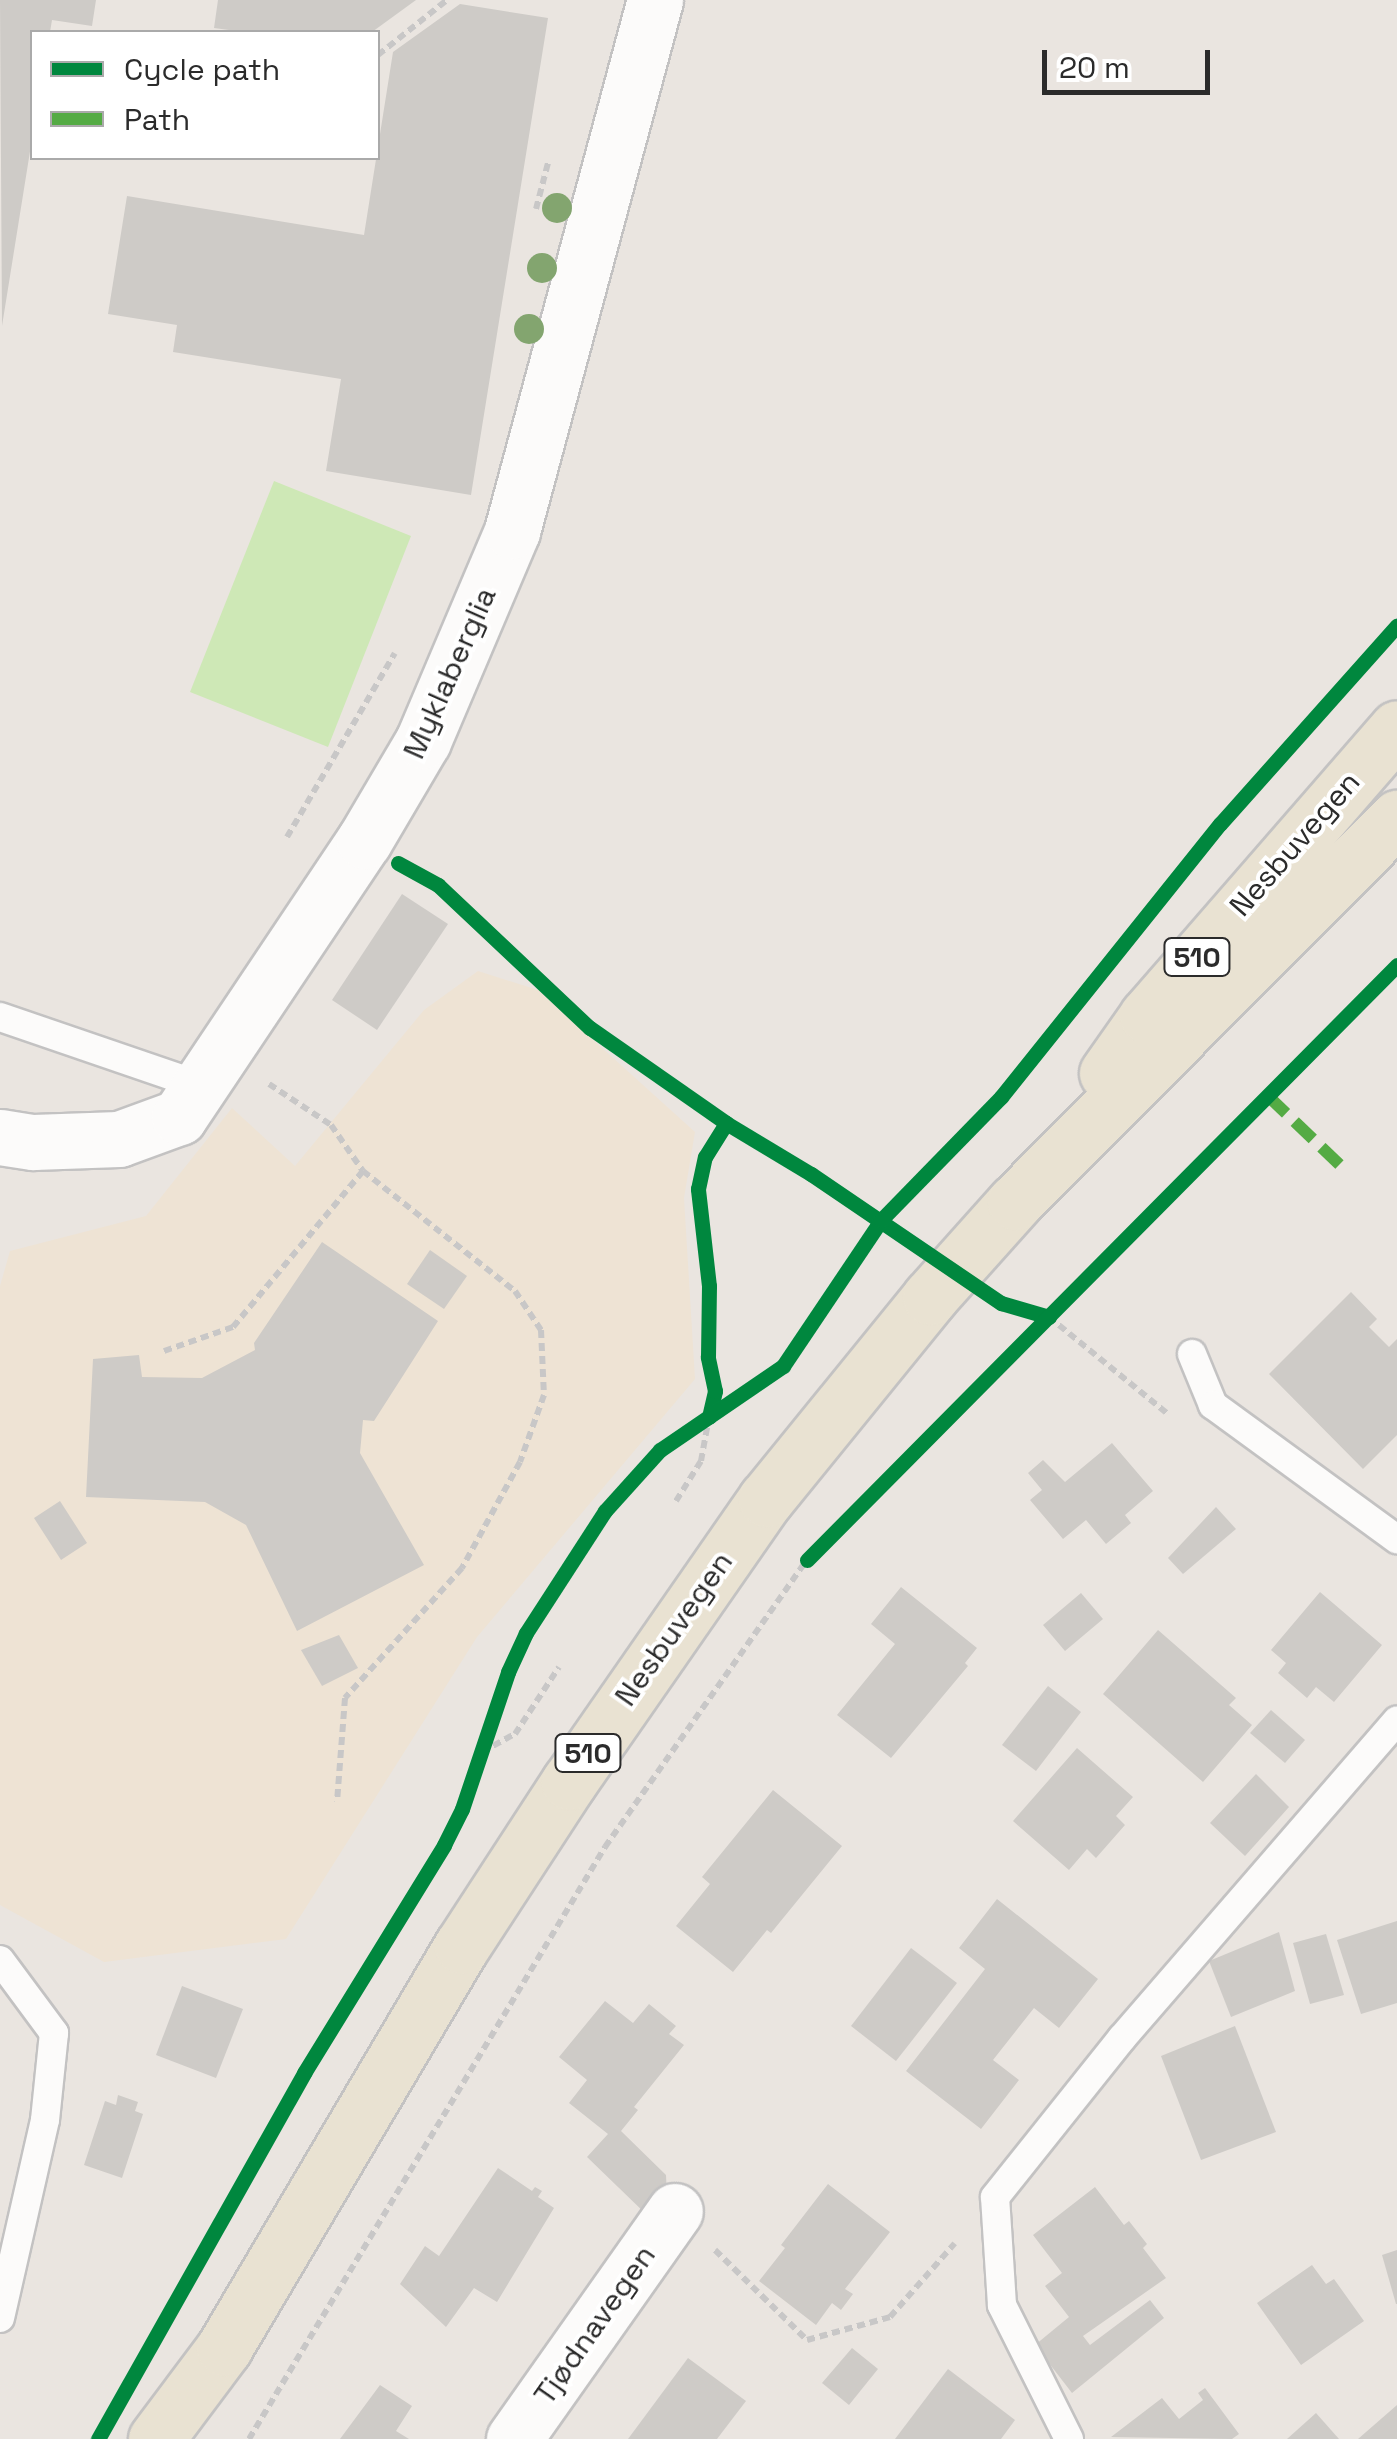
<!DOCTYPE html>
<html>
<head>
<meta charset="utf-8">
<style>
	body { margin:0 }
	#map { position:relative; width:1397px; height:2439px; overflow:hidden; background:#eae5e0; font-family:"Space Grotesk",sans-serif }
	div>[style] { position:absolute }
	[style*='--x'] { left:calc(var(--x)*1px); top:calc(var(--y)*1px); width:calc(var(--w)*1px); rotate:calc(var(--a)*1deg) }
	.education>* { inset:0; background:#eee3d4 }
	.green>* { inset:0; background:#cee8b6 }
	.building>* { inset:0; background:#cecbc7 }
	.path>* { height:6px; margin-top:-3px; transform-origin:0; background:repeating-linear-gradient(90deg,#c8c7c7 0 8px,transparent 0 13px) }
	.roads { filter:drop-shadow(2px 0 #c3c2c2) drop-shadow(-2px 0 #c3c2c2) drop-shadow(0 2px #c3c2c2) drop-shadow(0 -2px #c3c2c2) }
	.service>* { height:28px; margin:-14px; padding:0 14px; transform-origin:14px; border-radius:14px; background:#fcfbfa }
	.minor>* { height:55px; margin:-27.5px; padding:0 27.5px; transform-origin:27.5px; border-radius:27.5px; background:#fcfbfa }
	.primary>* { height:55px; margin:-27.5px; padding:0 27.5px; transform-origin:27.5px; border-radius:27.5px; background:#e9e2d2 }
	.quiet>* { height:12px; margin-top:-6px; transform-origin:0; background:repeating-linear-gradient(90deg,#54ab44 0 25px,transparent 0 37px) }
	.cycleway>* { height:15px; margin:-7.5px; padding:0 7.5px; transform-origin:7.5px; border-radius:7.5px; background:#00873e }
	.trees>* { width:30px; height:30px; margin:-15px; border-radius:50%; background:#83a56f }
	span { translate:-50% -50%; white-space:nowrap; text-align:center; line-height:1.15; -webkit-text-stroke:8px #fff; paint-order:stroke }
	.shield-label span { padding:2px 8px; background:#fff; border:2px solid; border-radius:8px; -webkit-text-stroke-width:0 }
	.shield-label { font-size:28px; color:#2b2b2b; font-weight:700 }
	.street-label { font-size:30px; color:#2b2b2b }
	.legend { position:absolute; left:30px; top:30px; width:350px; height:130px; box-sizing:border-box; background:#fff; border:2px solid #aaa; margin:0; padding:12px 18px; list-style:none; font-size:30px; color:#2b2b2b }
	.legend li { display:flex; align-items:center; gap:20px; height:50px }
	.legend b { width:50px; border:2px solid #aaa }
	.scale { position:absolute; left:1042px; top:50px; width:168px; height:45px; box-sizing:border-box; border:5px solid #2b2b2b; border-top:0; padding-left:12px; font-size:30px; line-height:35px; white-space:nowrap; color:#2b2b2b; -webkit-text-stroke:8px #fff; paint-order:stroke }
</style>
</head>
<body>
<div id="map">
	<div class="education">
		<div style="clip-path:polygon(478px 971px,538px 990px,695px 1132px,684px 1198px,695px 1379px,477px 1637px,286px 1939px,104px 1962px,0 1905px,0 1286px,10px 1251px,146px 1216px,232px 1108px,295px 1166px,424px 1010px)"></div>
	</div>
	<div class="green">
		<div style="clip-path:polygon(274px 481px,411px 536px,328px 747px,190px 692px)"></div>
	</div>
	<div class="building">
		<div style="clip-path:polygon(0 0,96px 0,92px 26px,52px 20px,50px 32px,32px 32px,32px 139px,2px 326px)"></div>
		<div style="clip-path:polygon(218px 0,416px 0,372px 32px,244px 32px,214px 28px)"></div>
		<div style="clip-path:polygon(460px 4px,548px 18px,471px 495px,326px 471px,341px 379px,173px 352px,177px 325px,108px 314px,127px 196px,364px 235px,393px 52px)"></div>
		<div style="clip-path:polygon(402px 894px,448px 924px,377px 1030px,332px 1000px)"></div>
		<div style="clip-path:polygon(322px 1242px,438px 1321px,374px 1421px,363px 1420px,360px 1453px,424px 1565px,297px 1631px,246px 1525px,205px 1502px,86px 1497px,93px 1359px,139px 1355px,142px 1377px,202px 1378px,255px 1350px,254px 1343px)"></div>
		<div style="clip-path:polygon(430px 1250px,467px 1276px,444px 1309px,407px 1284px)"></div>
		<div style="clip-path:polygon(1351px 1292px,1377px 1319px,1369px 1327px,1389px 1347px,1397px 1339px,1397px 1435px,1363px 1469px,1269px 1374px)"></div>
		<div style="clip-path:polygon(1112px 1443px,1153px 1491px,1125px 1515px,1131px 1523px,1106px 1544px,1086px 1520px,1063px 1539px,1030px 1500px,1042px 1490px,1028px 1473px,1043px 1460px,1065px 1482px)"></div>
		<div style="clip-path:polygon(60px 1501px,87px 1543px,61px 1560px,34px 1518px)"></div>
		<div style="clip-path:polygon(1216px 1507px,1236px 1529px,1183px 1574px,1168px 1558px)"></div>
		<div style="clip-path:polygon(901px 1587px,977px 1648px,965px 1663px,968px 1666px,891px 1758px,837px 1715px,895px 1644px,871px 1624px)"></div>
		<div style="clip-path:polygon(1320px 1592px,1382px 1645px,1334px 1702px,1316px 1687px,1307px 1698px,1278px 1673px,1286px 1663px,1271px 1650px)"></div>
		<div style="clip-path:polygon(1081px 1593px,1103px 1619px,1065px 1651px,1043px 1625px)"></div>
		<div style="clip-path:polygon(1158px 1630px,1236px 1698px,1229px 1705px,1252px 1725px,1203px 1782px,1103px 1694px)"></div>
		<div style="clip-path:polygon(339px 1635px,358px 1668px,322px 1686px,301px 1650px)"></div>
		<div style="clip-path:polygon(1048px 1686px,1081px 1712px,1036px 1771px,1002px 1745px)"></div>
		<div style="clip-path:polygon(1271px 1710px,1305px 1740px,1285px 1763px,1250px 1733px)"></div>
		<div style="clip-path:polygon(1077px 1748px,1133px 1797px,1116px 1816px,1125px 1825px,1096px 1858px,1087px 1849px,1069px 1870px,1013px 1821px)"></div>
		<div style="clip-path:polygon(1256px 1774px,1289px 1807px,1245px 1856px,1210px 1823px)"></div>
		<div style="clip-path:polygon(773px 1790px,842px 1846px,771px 1933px,767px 1930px,733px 1972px,676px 1926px,710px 1884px,702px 1877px)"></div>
		<div style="clip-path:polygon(997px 1899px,1098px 1979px,1059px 2028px,1034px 2008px,993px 2060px,1019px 2080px,981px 2129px,906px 2071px,985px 1969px,959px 1948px)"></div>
		<div style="clip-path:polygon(1397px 1921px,1397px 2003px,1361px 2014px,1337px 1940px)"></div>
		<div style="clip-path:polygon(1279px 1932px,1295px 1991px,1231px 2017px,1209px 1961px)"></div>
		<div style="clip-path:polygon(1326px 1934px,1344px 1995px,1310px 2004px,1293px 1943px)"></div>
		<div style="clip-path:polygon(911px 1948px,957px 1983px,896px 2061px,851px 2026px)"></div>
		<div style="clip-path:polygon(182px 1986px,243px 2009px,216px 2078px,156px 2055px)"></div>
		<div style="clip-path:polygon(605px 2001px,633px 2023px,649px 2004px,676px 2026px,669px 2034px,684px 2045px,634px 2107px,638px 2110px,621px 2131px,666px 2175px,667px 2197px,649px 2217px,587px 2157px,608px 2134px,569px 2103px,587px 2080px,559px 2057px)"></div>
		<div style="clip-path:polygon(1235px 2026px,1276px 2132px,1201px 2160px,1161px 2056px)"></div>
		<div style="clip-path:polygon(118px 2095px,138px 2102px,135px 2111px,143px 2114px,122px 2178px,84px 2165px,105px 2101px,116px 2105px)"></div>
		<div style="clip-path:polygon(498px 2168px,532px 2191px,535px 2187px,542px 2191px,538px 2197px,554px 2208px,497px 2302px,474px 2288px,446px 2327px,400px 2284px,425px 2246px,439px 2256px)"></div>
		<div style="clip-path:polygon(828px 2184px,890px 2232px,845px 2289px,853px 2294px,841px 2310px,832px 2303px,816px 2325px,759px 2281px,785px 2248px,781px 2245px)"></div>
		<div style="clip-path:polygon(1095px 2187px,1124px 2225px,1129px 2221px,1147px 2244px,1143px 2248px,1166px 2278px,1083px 2336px,1090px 2345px,1150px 2300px,1164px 2318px,1072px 2393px,1035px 2345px,1069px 2317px,1045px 2286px,1062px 2273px,1033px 2235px)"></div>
		<div style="clip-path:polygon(1397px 2250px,1397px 2304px,1396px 2304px,1382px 2255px)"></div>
		<div style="clip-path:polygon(1312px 2265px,1326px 2284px,1334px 2279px,1364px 2321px,1301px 2365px,1257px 2303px)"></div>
		<div style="clip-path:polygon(852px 2348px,878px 2369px,849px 2405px,822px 2383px)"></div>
		<div style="clip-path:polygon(688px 2358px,746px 2401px,717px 2439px,628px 2439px)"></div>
		<div style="clip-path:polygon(948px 2369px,1015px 2420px,1001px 2439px,895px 2439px)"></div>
		<div style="clip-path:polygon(380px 2385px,412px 2406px,396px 2431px,409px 2439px,340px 2439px)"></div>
		<div style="clip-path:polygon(1205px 2388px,1239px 2434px,1232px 2439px,1111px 2437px,1162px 2398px,1179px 2419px,1203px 2400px,1198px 2393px)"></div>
		<div style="clip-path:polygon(1397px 2405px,1397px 2439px,1358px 2439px)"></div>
		<div style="clip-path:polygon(1316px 2413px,1339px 2439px,1287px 2439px)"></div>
	</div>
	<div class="path">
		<div style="--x:378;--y:55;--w:88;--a:-38.6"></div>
		<div style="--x:536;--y:209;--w:48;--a:-75.4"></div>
		<div style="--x:287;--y:837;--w:213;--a:-59.6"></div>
		<div style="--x:269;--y:1084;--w:74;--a:33.5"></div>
		<div style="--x:331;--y:1125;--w:56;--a:55.2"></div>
		<div style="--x:363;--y:1171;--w:194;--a:38.3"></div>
		<div style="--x:515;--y:1291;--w:47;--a:56.3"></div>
		<div style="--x:541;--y:1330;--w:65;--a:87.4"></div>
		<div style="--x:544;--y:1395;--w:71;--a:109.7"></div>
		<div style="--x:520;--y:1462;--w:121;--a:118.7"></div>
		<div style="--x:462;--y:1568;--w:175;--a:132"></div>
		<div style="--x:345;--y:1698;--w:104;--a:94.4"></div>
		<div style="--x:1049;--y:1317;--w:154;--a:39.2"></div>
		<div style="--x:164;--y:1351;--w:73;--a:-19.2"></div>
		<div style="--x:233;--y:1327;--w:203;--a:-50.2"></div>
		<div style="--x:676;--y:1501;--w:47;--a:-58"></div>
		<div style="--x:701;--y:1461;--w:45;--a:-79.7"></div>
		<div style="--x:482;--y:1752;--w:38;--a:-29"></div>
		<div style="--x:515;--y:1734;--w:80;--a:-56.7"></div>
		<div style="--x:715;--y:2250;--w:129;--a:44.4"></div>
		<div style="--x:807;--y:2340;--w:86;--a:-15.5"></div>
		<div style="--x:890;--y:2317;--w:98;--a:-48.7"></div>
		<div style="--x:249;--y:2439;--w:691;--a:-58.98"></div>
		<div style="--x:605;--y:1847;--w:351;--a:-54.9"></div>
	</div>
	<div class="roads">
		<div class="service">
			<div style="--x:0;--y:1017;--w:210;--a:18.9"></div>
			<div style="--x:1192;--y:1354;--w:55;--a:67.6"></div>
			<div style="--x:1213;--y:1405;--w:228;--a:36.1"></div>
			<div style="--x:0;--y:1960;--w:91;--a:53.5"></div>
			<div style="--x:54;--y:2033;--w:87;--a:95.9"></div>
			<div style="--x:45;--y:2120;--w:203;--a:102.8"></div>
			<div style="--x:1069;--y:2439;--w:150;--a:-116.6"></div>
			<div style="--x:1002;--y:2305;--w:108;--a:-93.7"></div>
			<div style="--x:995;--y:2197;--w:203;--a:-51.4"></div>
			<div style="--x:1122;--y:2038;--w:420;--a:-49.1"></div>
		</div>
		<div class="minor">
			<div style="--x:0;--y:1137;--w:33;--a:9"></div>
			<div style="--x:33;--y:1142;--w:86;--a:-2"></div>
			<div style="--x:119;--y:1139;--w:64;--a:-20.1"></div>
			<div style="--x:179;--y:1117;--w:332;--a:-56.2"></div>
			<div style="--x:364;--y:841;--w:116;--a:-59.5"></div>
			<div style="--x:423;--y:741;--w:228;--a:-67"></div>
			<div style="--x:512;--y:531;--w:550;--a:-74.93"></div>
			<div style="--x:514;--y:2439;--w:279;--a:-54.8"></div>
		</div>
		<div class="primary">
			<div style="--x:1107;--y:1073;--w:70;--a:-54.9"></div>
			<div style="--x:1147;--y:1016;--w:381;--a:-49"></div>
			<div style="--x:156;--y:2439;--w:114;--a:-53.2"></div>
			<div style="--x:224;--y:2348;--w:467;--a:-59.4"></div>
			<div style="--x:462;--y:1946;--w:196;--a:-56.9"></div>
			<div style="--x:569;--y:1782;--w:345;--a:-55.2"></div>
			<div style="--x:766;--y:1499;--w:260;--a:-50.9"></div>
			<div style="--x:930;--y:1297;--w:127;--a:-48.2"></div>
			<div style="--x:1015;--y:1202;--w:542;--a:-45.15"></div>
		</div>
	</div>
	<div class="quiet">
		<div style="--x:1268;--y:1096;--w:104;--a:43.8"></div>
	</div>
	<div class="cycleway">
		<div style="--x:398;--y:863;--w:46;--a:28.8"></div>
		<div style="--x:438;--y:885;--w:209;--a:43.3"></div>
		<div style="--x:590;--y:1028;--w:166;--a:34.9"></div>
		<div style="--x:726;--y:1123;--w:99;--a:31"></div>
		<div style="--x:811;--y:1174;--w:230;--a:34.2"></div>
		<div style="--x:1001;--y:1303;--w:50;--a:16.3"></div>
		<div style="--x:709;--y:1417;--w:27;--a:-77"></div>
		<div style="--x:715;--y:1391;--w:35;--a:-102"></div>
		<div style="--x:708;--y:1357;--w:71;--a:-89.2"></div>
		<div style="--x:709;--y:1286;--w:98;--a:-96.5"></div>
		<div style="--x:698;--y:1189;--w:33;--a:-78"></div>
		<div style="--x:705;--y:1157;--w:40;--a:-58"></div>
		<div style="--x:807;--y:1560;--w:838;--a:-45.24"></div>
		<div style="--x:98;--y:2439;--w:420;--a:-60.6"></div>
		<div style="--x:304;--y:2073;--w:268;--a:-58.4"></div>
		<div style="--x:444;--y:1845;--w:40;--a:-63.4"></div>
		<div style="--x:462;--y:1809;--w:145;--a:-71.4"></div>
		<div style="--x:508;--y:1672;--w:43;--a:-65.2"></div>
		<div style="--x:526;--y:1633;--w:145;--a:-57.1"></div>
		<div style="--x:605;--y:1511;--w:82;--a:-48"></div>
		<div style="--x:660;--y:1450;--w:149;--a:-34.3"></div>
		<div style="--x:783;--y:1366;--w:176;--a:-56.1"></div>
		<div style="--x:881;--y:1220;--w:172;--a:-45.7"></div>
		<div style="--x:1001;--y:1097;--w:350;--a:-51.3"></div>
		<div style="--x:1220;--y:824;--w:266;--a:-48.3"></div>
	</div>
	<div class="trees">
		<div style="left:557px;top:208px"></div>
		<div style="left:542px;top:268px"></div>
		<div style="left:529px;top:329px"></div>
	</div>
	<div class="shield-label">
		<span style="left:1197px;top:957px">510</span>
		<span style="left:588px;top:1753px">510</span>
	</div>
	<div class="street-label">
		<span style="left:450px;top:673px;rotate:-66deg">Myklaberglia</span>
		<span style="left:1295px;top:844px;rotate:-49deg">Nesbuvegen</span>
		<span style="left:674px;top:1629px;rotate:-55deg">Nesbuvegen</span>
		<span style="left:595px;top:2325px;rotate:-55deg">Tjødnavegen</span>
	</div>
	<ul class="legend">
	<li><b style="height:12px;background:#00873e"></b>Cycle path</li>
	<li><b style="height:12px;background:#54ab44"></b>Path</li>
	</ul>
	<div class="scale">20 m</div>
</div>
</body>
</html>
